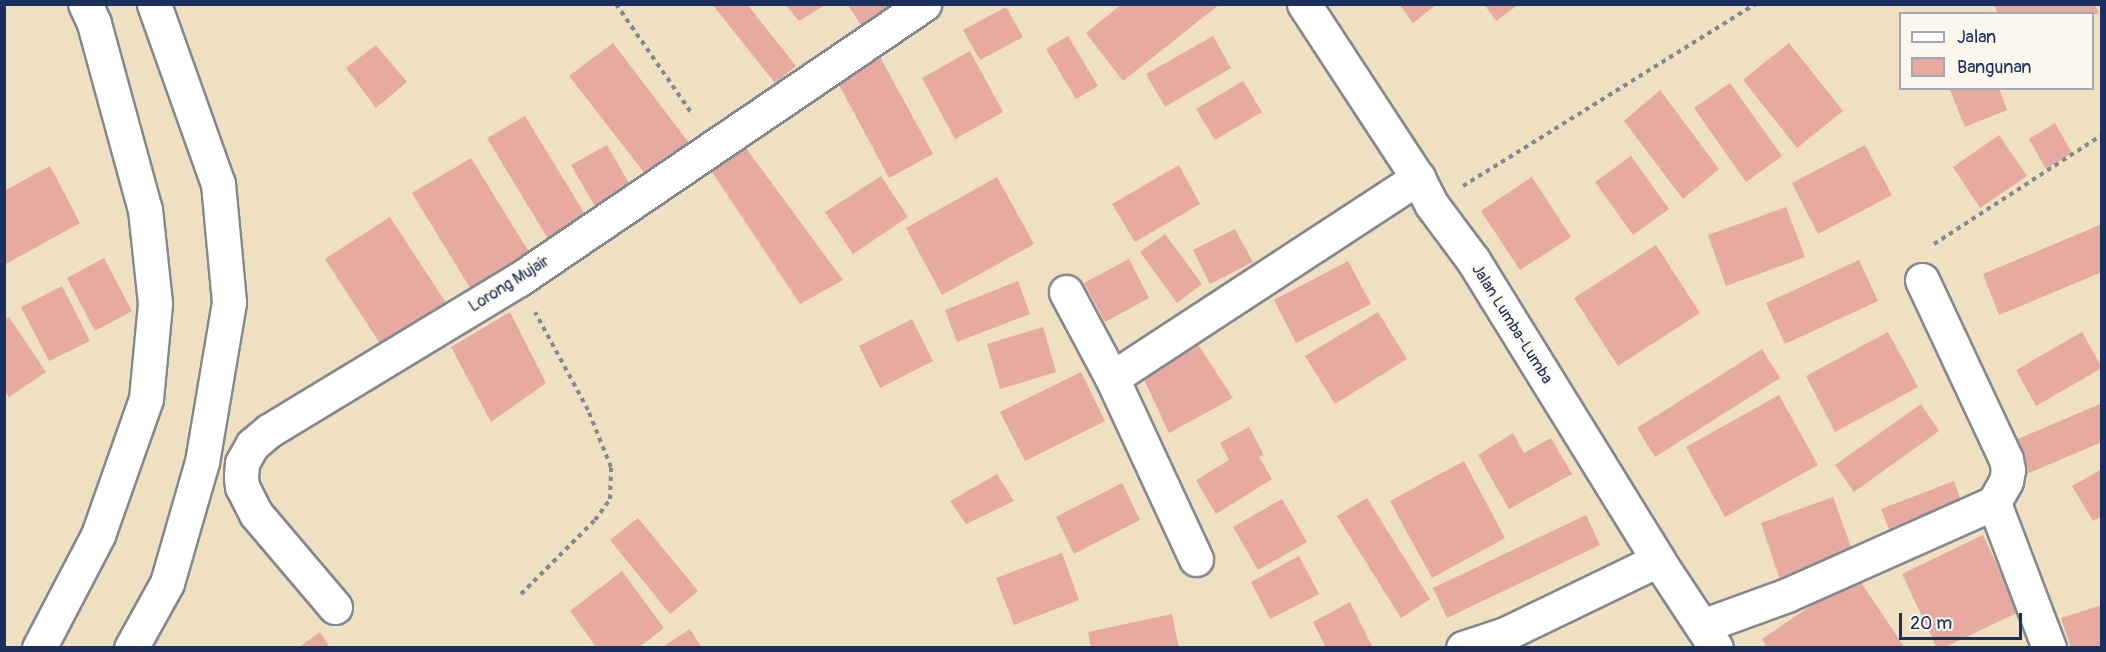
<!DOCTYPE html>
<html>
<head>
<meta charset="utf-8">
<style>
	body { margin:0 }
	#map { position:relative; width:2106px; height:652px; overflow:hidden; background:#eee0c0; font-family:Pangolin,sans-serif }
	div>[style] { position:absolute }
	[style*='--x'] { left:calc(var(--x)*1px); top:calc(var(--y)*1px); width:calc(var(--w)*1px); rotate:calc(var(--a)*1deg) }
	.building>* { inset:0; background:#e6aaa1 }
	.path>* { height:4px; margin-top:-2px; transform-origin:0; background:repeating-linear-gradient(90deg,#84888f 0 4.5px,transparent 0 9px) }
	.roads { filter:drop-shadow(2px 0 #84888f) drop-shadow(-2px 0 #84888f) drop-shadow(0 2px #84888f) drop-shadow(0 -2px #84888f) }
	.minor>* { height:33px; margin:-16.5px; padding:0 16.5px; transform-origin:16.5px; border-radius:16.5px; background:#fff }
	span { translate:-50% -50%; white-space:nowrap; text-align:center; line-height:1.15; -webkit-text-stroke:4.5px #fbf7ec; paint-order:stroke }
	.street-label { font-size:16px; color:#1b2f5e }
	.frame { position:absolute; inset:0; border:6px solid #1b2f5e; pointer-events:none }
	.legend { position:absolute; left:1899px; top:12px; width:195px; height:78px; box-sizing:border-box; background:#fbf7ec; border:2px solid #a1a7b3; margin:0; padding:8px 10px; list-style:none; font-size:18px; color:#1b2f5e }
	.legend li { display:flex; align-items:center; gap:12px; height:30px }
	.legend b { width:30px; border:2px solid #a1a7b3 }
	.scale { position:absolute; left:1899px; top:613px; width:123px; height:27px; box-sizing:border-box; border:3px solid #1b2f5e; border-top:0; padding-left:8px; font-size:18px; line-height:21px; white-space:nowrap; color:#1b2f5e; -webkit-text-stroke:4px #fbf7ec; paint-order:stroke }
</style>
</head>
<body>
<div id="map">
	<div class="building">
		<div style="clip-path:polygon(712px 4px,747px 4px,796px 66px,775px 83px)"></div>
		<div style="clip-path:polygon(785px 4px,827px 4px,799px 21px)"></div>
		<div style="clip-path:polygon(1122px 4px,1220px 4px,1123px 81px,1086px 33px)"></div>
		<div style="clip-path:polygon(1399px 4px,1437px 4px,1413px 23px)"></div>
		<div style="clip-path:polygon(1484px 4px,1519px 4px,1496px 21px)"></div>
		<div style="clip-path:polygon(1994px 4px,2095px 4px,2099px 13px,2092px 15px,1998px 14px)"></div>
		<div style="clip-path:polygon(848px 5px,891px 5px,861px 25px)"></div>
		<div style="clip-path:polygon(1006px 7px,1023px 37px,980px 60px,963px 30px)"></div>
		<div style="clip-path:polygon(1068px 36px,1098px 86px,1076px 99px,1046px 49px)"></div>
		<div style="clip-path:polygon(1213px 36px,1231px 68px,1165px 107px,1146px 74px)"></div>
		<div style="clip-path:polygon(613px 43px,696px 152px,653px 184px,569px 76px)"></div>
		<div style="clip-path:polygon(1789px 43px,1843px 111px,1797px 148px,1743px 80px)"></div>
		<div style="clip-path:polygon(376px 45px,407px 82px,376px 108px,346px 68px)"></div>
		<div style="clip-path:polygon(970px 51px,1003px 112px,955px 139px,922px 78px)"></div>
		<div style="clip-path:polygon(880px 57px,933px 154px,889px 178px,838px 83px)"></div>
		<div style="clip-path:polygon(1243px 81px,1262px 112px,1215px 140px,1196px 109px)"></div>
		<div style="clip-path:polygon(1730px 83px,1782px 156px,1746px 182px,1694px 108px)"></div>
		<div style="clip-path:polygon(1949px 88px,1999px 88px,2007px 110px,1965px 127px)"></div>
		<div style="clip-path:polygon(1660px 90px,1719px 169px,1683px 199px,1624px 121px)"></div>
		<div style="clip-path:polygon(525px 116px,591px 224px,553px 247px,487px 138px)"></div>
		<div style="clip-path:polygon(2055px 123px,2072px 153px,2046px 169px,2029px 139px)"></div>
		<div style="clip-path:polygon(1999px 135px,2027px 176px,1980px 208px,1953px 167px)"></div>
		<div style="clip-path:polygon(743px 144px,843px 280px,800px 304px,710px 169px)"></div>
		<div style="clip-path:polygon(607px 145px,633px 190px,597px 210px,571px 165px)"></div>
		<div style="clip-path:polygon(1865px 145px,1892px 195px,1818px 234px,1792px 183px)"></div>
		<div style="clip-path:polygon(1631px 156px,1669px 209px,1633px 235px,1595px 182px)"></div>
		<div style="clip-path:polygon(471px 158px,534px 260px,475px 296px,412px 193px)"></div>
		<div style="clip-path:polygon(1179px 165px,1200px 204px,1135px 242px,1112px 204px)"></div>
		<div style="clip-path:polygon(50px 166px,80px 223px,4px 265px,4px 191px)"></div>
		<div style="clip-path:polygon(881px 176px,908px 217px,853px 254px,825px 212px)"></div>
		<div style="clip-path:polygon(997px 177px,1034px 244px,942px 295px,906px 228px)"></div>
		<div style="clip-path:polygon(1532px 177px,1571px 237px,1520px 270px,1481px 211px)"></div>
		<div style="clip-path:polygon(1786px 207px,1805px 257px,1726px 286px,1708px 235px)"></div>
		<div style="clip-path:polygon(390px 217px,446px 303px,381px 345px,325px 259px)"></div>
		<div style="clip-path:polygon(2102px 224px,2102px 272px,1999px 315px,1983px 274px)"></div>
		<div style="clip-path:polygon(1235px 229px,1253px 262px,1210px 284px,1193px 250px)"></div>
		<div style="clip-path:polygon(1165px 234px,1202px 284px,1177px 303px,1140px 252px)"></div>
		<div style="clip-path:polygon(1656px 245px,1700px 313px,1618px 366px,1574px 298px)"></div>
		<div style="clip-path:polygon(104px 258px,132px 311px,95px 331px,67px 278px)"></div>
		<div style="clip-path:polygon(1129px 259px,1149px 298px,1105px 322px,1084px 283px)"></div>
		<div style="clip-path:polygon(1859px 260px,1878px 301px,1785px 344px,1766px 303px)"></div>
		<div style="clip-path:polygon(1348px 261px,1371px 304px,1296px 343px,1274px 300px)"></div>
		<div style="clip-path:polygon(1018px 281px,1030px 314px,957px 342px,945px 310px)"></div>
		<div style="clip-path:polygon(62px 286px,90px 341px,49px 361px,21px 307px)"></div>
		<div style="clip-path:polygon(510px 312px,546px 383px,491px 422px,451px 347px)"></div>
		<div style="clip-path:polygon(1378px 312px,1407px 359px,1335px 404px,1305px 356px)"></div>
		<div style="clip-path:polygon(9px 317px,46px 372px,9px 397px,4px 390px,4px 320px)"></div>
		<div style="clip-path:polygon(912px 319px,933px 361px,880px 388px,859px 346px)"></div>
		<div style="clip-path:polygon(1043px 327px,1056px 372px,1000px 389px,987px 344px)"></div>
		<div style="clip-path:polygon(1888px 332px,1918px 387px,1835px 432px,1806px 376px)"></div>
		<div style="clip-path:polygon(2082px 332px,2102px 368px,2036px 406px,2016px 370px)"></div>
		<div style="clip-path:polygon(1195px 340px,1233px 398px,1169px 433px,1143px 377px)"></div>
		<div style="clip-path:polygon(1762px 349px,1780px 378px,1655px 457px,1637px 428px)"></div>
		<div style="clip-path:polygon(1081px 372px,1105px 421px,1025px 461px,1000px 412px)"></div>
		<div style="clip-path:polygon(1779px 395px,1818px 465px,1725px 517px,1686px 447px)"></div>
		<div style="clip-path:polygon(1921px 404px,1939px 431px,1854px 492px,1835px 465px)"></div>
		<div style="clip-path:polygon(2100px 404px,2102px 442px,2027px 474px,2013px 441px)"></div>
		<div style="clip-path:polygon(1249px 427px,1264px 455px,1259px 457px,1272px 479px,1216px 514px,1196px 480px,1229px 460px,1220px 443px)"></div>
		<div style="clip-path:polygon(1513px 433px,1524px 453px,1551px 438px,1572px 474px,1509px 509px,1478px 455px)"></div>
		<div style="clip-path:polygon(1464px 461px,1505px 538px,1432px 578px,1390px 501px)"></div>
		<div style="clip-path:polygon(2102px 469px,2102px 516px,2093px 521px,2072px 486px)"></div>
		<div style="clip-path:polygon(997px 474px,1014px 501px,966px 524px,950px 501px)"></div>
		<div style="clip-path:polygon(1954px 481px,1965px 513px,1893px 540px,1881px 509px)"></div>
		<div style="clip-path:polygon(1122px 483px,1140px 520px,1074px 554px,1056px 517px)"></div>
		<div style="clip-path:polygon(1833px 497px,1854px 555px,1780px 580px,1761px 523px)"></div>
		<div style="clip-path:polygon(1367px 498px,1430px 599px,1401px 618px,1337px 516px)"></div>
		<div style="clip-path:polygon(1282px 499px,1307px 542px,1258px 570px,1233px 527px)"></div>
		<div style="clip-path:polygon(1586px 515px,1600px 545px,1447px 618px,1433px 588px)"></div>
		<div style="clip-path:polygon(638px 518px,698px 591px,670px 614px,610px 540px)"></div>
		<div style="clip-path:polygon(1983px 535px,2019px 612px,1943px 648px,1937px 648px,1902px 574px)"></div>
		<div style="clip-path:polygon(1062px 553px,1079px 600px,1014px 625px,996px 578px)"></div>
		<div style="clip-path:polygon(1299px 556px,1319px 594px,1270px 619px,1251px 582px)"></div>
		<div style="clip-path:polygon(622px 571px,664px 628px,638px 648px,597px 648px,570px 611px)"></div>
		<div style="clip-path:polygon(1856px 575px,1905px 648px,1767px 648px,1762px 639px)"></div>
		<div style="clip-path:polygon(1350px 602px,1373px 648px,1326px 648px,1313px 622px)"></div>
		<div style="clip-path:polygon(2102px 605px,2102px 648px,2071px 648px,2061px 618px)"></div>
		<div style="clip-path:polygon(1172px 614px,1179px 648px,1091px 648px,1088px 632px)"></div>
		<div style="clip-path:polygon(690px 629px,702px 648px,661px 648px)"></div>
		<div style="clip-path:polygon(320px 632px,330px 648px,298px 648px)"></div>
	</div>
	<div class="path">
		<div style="--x:616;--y:4;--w:135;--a:55.3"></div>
		<div style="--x:1463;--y:186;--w:344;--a:-31.9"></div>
		<div style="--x:1934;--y:244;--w:200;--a:-33"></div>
		<div style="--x:521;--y:594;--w:105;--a:-45"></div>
		<div style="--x:595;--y:520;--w:26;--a:-54"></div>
		<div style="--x:610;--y:499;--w:32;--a:-88"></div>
		<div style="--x:611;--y:467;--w:61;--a:-112"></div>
		<div style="--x:588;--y:410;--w:111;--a:-118.4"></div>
	</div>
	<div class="roads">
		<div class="minor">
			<div style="--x:1304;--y:4;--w:208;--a:56.8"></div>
			<div style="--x:1418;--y:178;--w:30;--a:63"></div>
			<div style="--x:1432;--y:205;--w:69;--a:53.3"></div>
			<div style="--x:1473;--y:260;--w:352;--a:58.3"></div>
			<div style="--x:1658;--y:560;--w:105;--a:56.6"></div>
			<div style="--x:1922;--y:280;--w:198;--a:64.9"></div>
			<div style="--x:2006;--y:459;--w:11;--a:80"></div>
			<div style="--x:2008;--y:470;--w:11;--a:100"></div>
			<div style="--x:2006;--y:481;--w:25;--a:119"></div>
			<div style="--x:1066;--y:292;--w:98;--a:61.9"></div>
			<div style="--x:1196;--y:559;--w:200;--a:-114.9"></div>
			<div style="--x:1112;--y:378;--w:366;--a:-33.2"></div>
			<div style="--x:335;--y:607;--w:122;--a:-130.3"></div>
			<div style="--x:256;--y:514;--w:30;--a:-117"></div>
			<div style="--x:242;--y:487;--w:10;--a:-96"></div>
			<div style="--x:241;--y:477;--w:14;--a:-86"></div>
			<div style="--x:242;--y:463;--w:21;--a:-61"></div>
			<div style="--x:252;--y:445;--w:23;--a:-40"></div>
			<div style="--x:270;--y:430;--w:290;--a:-31.2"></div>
			<div style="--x:518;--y:280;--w:491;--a:-34.2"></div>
			<div style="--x:1702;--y:626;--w:90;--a:-20"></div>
			<div style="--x:1787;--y:595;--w:227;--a:-24"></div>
			<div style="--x:1994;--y:503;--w:155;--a:69.2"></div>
			<div style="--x:39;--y:648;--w:127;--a:-62.4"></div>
			<div style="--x:98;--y:535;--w:144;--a:-70.6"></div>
			<div style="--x:146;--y:399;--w:96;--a:-84.6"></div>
			<div style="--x:155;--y:303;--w:94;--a:-96.1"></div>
			<div style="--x:145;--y:210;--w:194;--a:-105.3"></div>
			<div style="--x:94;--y:23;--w:21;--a:-115"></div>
			<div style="--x:131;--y:648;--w:74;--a:-61"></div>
			<div style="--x:167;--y:583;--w:126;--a:-73.9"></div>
			<div style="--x:202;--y:462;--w:162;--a:-80.4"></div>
			<div style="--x:229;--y:302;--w:119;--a:-95.3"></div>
			<div style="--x:218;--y:184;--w:191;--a:-109.6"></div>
			<div style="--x:1463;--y:648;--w:44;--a:-18.4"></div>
			<div style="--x:1505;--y:634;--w:170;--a:-25.8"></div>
		</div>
	</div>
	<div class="street-label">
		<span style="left:509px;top:284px;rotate:-32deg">Lorong Mujair</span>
		<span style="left:1512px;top:324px;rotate:58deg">Jalan Lumba-Lumba</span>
	</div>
	<div class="frame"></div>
	<ul class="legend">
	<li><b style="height:8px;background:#fff"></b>Jalan</li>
	<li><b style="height:16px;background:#e6aaa1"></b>Bangunan</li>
	</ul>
	<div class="scale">20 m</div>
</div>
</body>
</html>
